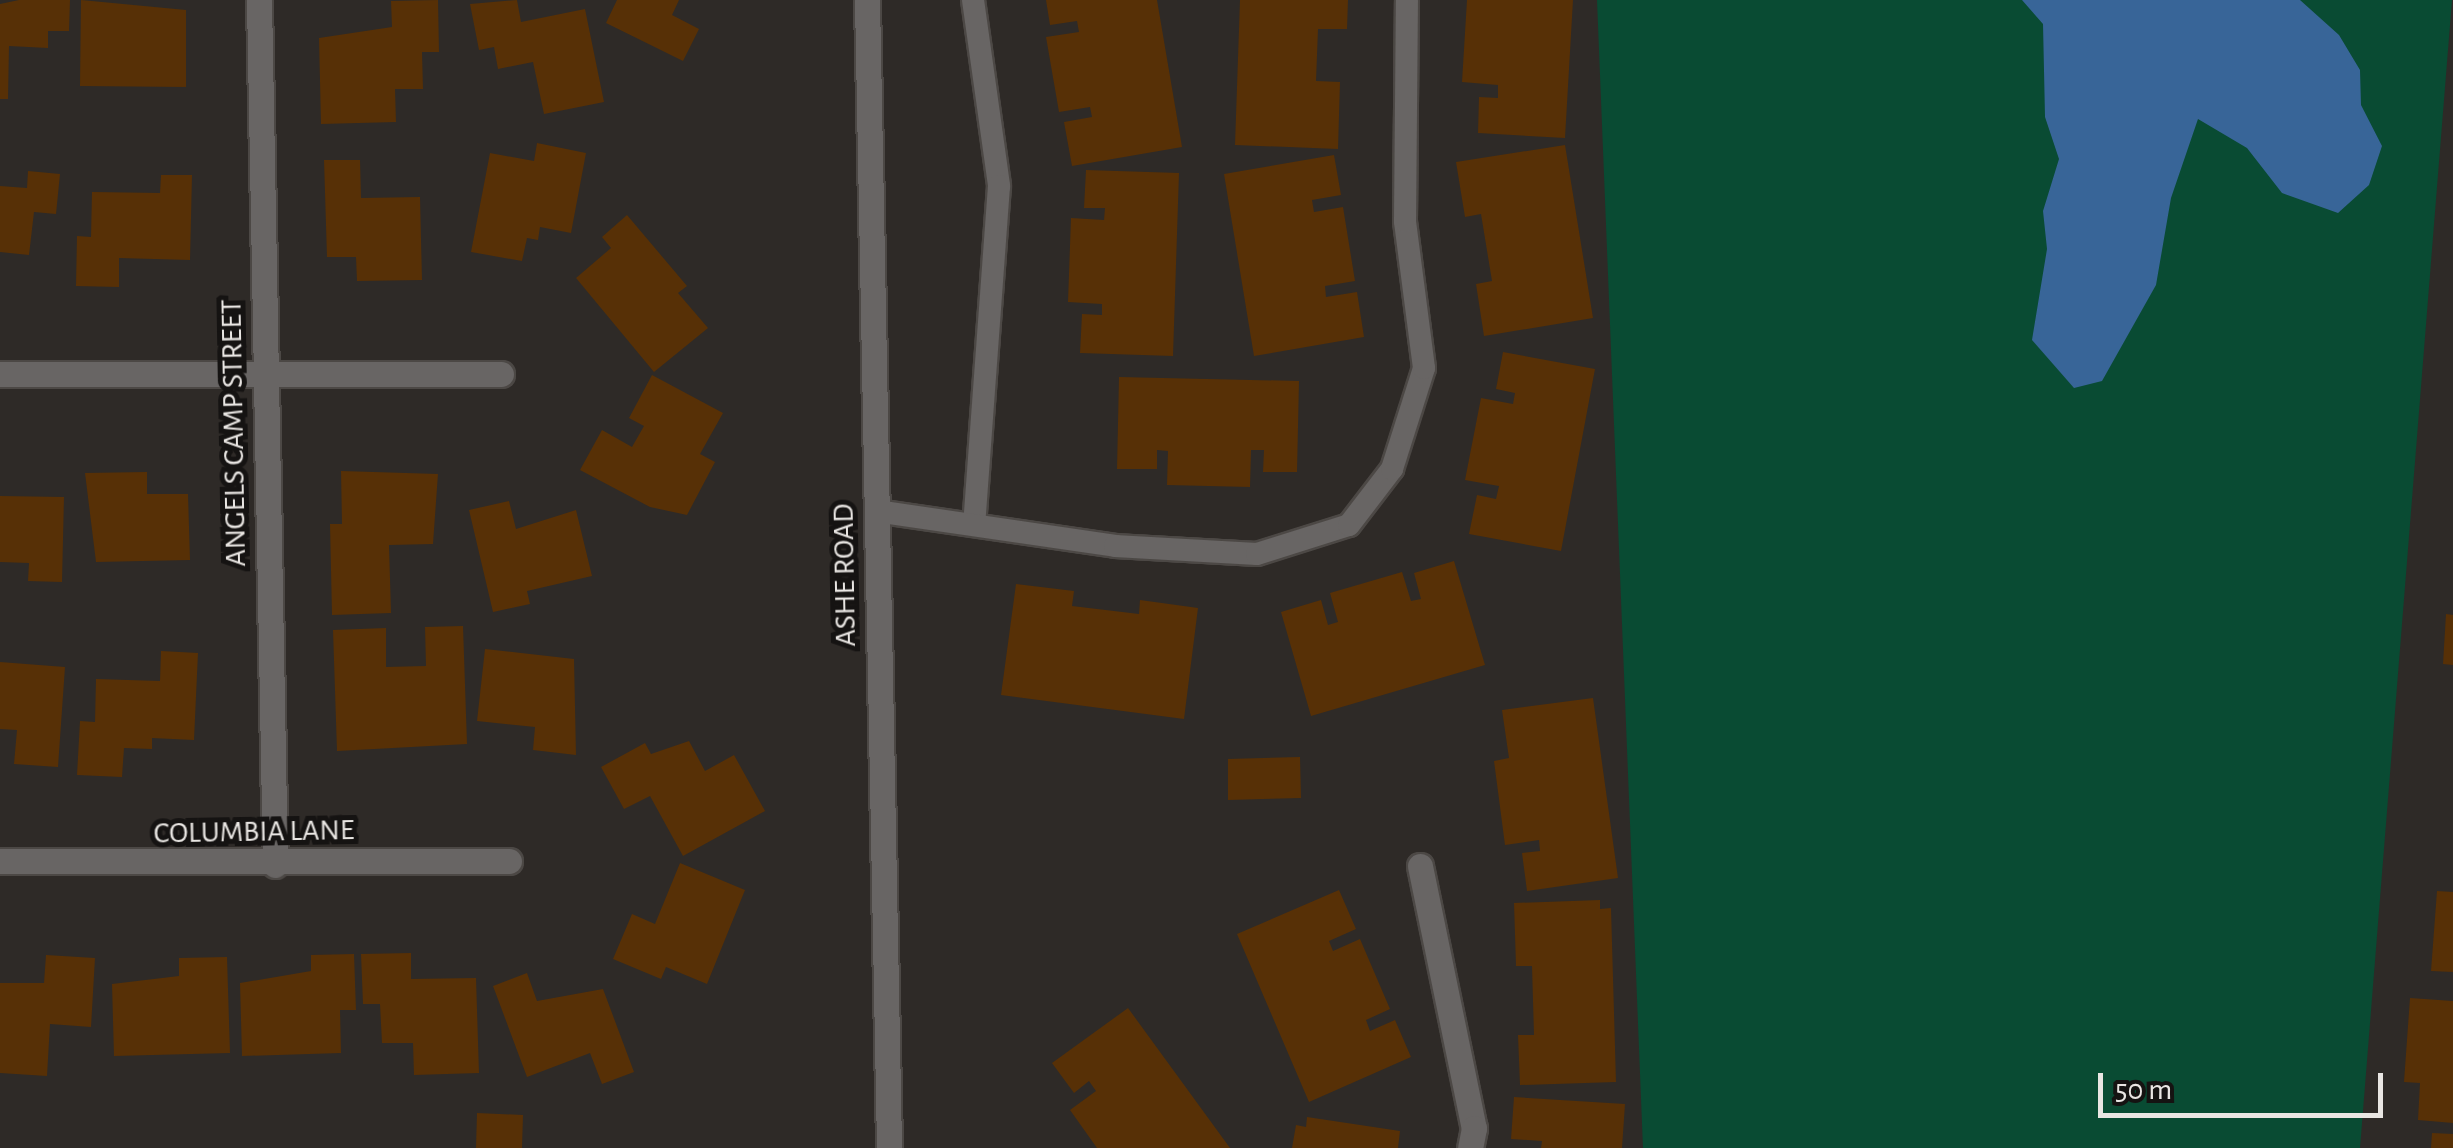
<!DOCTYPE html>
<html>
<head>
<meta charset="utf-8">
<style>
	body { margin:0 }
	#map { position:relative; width:2453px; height:1148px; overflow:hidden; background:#2e2a27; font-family:"Alegreya Sans",sans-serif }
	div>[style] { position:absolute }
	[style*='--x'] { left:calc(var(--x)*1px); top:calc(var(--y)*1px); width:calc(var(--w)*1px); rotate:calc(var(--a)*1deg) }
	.green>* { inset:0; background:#094b33 }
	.water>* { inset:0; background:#386598 }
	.building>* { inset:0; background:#573006 }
	.roads { filter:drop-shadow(2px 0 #4c4845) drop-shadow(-2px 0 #4c4845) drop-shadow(0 2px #4c4845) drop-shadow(0 -2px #4c4845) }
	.service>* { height:22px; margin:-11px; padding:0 11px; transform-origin:11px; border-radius:11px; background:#686564 }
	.minor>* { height:25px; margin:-12.5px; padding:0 12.5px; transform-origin:12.5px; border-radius:12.5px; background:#686564 }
	.tertiary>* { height:25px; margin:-12.5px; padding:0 12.5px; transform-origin:12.5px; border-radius:12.5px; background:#686564 }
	span { translate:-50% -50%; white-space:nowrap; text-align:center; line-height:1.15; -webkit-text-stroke:10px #151312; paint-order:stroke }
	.street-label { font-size:30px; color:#e9e6e3 }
	.scale { position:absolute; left:2098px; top:1073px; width:285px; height:45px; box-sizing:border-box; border:5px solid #e9e6e3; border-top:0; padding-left:12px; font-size:30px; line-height:35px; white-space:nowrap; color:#e9e6e3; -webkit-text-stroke:8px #151312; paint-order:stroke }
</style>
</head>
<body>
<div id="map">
	<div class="green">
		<div style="clip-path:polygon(1597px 0,2452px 0,2360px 1148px,1643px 1148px)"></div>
	</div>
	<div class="water">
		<div style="clip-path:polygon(2022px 0,2300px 0,2339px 35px,2360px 70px,2361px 105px,2382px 146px,2369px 185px,2338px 213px,2282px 193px,2247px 148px,2198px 119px,2171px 198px,2156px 285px,2102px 381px,2074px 388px,2032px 340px,2047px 249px,2043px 211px,2059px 159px,2045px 117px,2043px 24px)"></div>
	</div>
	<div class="building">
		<div style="clip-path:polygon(19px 0,70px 0,69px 31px,48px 31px,48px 48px,9px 46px,8px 99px,0 99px,0 4px)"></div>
		<div style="clip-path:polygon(81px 0,186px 10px,186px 87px,80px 86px)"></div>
		<div style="clip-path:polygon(438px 0,439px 52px,422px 52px,423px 89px,395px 89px,396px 122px,321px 124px,319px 38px,392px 27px,391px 1px)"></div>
		<div style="clip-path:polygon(517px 0,521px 22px,585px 9px,604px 102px,544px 114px,533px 62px,498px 69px,494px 47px,479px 50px,470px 4px)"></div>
		<div style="clip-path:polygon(617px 0,679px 0,672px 15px,699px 29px,683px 61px,606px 23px)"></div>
		<div style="clip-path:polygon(1046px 0,1157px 0,1182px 147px,1072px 166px,1064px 122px,1092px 117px,1090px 107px,1059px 112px,1046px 37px,1079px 32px,1077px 21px,1050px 25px)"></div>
		<div style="clip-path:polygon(1240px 0,1348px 0,1347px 29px,1318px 29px,1316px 81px,1340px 82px,1338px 149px,1235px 145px)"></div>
		<div style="clip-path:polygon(1467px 0,1573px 0,1565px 138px,1478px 133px,1479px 97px,1498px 98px,1498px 85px,1462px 82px)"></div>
		<div style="clip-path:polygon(537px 143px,586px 153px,571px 233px,540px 227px,538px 240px,527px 238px,522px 261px,471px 252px,490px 153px,534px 161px)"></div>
		<div style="clip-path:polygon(1565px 145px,1593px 318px,1484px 336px,1476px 284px,1492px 281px,1481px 214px,1465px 217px,1456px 162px)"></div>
		<div style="clip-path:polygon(1334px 155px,1341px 195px,1312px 200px,1314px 212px,1343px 207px,1355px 281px,1325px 286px,1326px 297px,1357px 292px,1364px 337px,1254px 356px,1224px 174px)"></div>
		<div style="clip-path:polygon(324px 160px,360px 160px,361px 198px,420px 197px,422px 280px,357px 281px,356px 257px,327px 257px)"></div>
		<div style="clip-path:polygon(1086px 170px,1179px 173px,1173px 356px,1080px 353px,1082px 314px,1102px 315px,1102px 304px,1068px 302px,1071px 218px,1104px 220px,1105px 208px,1084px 208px)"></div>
		<div style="clip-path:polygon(28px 171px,60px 174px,56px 214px,34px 212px,29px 255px,0 252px,0 186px,27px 188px)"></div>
		<div style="clip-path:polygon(161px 175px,192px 175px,190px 260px,119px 258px,119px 287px,76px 286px,77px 236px,91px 237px,92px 192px,160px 193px)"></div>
		<div style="clip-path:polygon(627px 215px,687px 286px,678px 293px,708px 328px,654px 372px,576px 278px,611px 248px,602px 237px)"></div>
		<div style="clip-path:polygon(1503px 352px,1595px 369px,1561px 551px,1469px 534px,1477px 495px,1496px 499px,1499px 486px,1465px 480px,1481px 398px,1513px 404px,1515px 393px,1496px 389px)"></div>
		<div style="clip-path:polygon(652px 375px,723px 413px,700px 454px,715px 462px,687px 515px,650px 507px,580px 470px,602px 430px,632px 447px,644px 426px,629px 418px)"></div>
		<div style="clip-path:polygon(1119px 377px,1299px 381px,1297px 472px,1263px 472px,1264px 450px,1251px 450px,1250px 487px,1167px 485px,1168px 451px,1157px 450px,1157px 469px,1117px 469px)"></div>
		<div style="clip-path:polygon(341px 471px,438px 474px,433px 544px,389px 545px,391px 613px,332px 615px,330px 524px,342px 524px)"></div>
		<div style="clip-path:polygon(147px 472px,147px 494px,188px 494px,190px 560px,96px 562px,85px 473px)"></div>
		<div style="clip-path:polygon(0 496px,64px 497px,62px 582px,28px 581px,29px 563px,0 562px)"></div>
		<div style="clip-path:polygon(509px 501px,516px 529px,576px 510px,592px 576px,527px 591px,530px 604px,493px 612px,469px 510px)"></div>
		<div style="clip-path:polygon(1454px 561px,1485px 665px,1311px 716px,1281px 612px,1321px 600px,1328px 625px,1338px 622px,1330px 593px,1402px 572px,1411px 601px,1421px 599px,1414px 573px)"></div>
		<div style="clip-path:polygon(1016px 584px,1074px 591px,1072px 606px,1139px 614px,1140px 600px,1198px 608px,1184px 719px,1001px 695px)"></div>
		<div style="clip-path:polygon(2446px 614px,2453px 615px,2453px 665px,2443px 664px)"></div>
		<div style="clip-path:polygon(463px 626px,467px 744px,337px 751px,333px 630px,386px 628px,386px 667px,426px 666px,425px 627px)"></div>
		<div style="clip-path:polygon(485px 649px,574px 659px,576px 755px,533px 750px,535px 727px,477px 721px)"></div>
		<div style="clip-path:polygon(161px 651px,198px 653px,194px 740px,152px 738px,152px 749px,124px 748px,122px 777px,77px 775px,80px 721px,95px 722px,96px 679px,160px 681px)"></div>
		<div style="clip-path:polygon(0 662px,65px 667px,58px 767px,14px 764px,17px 730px,0 729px)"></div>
		<div style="clip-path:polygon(1593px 698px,1618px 878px,1527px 891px,1522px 853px,1540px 851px,1539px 840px,1505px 845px,1494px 761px,1509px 758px,1502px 710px)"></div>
		<div style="clip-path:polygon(689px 741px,705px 771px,734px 755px,765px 811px,683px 856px,650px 796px,624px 809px,601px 767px,645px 743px,651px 754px)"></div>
		<div style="clip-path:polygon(1300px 757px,1301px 798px,1228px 800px,1228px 759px)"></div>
		<div style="clip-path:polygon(680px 863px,745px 890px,707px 984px,666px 967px,661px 979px,613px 959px,632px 914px,655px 924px)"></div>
		<div style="clip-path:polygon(1339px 890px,1356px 929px,1329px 941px,1333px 951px,1360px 939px,1390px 1009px,1366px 1020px,1370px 1031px,1395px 1020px,1411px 1057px,1309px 1102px,1237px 934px)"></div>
		<div style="clip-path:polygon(2437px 891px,2453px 892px,2453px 972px,2431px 971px)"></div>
		<div style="clip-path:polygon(1600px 900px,1600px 909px,1611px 908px,1616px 1082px,1520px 1085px,1518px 1035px,1534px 1035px,1532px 966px,1516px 966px,1514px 903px)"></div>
		<div style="clip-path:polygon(411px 953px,411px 979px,476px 978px,479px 1073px,414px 1075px,413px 1043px,382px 1043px,380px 1004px,363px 1004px,361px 954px)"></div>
		<div style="clip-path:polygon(354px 954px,356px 1010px,340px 1010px,341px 1053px,242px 1056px,240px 983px,311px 971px,311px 955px)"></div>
		<div style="clip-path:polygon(46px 955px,95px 958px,91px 1027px,50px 1024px,47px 1076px,0 1073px,0 983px,44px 983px)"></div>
		<div style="clip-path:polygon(227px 957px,230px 1053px,114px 1056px,112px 984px,179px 976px,179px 958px)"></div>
		<div style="clip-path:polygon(527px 973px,537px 1001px,603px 989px,634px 1072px,602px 1084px,590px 1053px,527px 1077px,493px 986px)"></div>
		<div style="clip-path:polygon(2410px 998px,2453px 1001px,2453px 1123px,2418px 1120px,2420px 1083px,2404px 1082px)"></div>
		<div style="clip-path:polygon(1128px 1008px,1230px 1148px,1097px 1148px,1070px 1110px,1096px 1091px,1089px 1081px,1074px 1093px,1052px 1063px)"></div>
		<div style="clip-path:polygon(1514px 1097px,1625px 1104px,1622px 1148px,1541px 1148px,1542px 1141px,1511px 1139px)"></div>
		<div style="clip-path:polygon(477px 1113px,523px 1115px,522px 1148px,476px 1148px)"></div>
		<div style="clip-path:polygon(1307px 1117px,1400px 1131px,1398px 1148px,1292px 1148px,1296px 1125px,1306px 1127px)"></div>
		<div style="clip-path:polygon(2432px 1133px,2453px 1134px,2453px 1148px,2431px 1148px)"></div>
	</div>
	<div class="roads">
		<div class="service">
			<div style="--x:973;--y:0;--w:188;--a:82"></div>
			<div style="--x:999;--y:186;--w:339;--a:94.2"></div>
			<div style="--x:876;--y:511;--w:242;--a:8.3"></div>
			<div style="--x:1115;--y:546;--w:142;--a:3.2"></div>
			<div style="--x:1257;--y:554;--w:96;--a:-17.5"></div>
			<div style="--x:1349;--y:525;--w:71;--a:-52.5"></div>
			<div style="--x:1392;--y:469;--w:106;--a:-72.4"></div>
			<div style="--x:1424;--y:368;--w:148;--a:-97.4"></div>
			<div style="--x:1405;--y:221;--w:221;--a:-89.5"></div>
		</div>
		<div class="minor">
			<div style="--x:259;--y:0;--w:865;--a:88.94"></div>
			<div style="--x:0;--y:374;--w:501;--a:0"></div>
			<div style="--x:0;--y:861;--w:509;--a:0"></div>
			<div style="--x:1420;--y:866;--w:268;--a:78.4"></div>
			<div style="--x:1474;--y:1128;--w:20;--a:101"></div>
		</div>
		<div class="tertiary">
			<div style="--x:867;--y:0;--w:1148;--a:88.9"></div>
		</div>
	</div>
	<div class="street-label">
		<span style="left:234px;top:433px;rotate:-91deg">ANGELS CAMP STREET</span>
		<span style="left:845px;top:575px;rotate:-91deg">ASHE ROAD</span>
		<span style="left:254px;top:832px;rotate:-1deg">COLUMBIA LANE</span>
	</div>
	<div class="scale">50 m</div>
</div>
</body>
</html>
